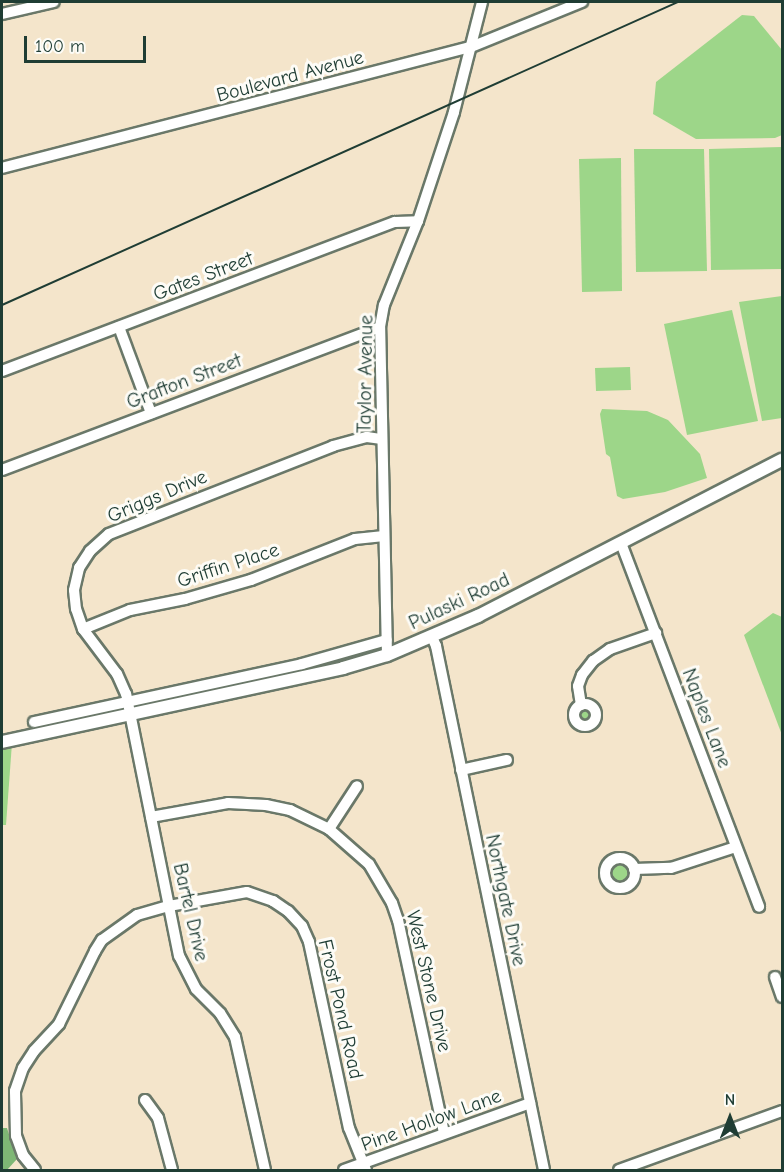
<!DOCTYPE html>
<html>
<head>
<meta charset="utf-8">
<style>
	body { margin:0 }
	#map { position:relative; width:784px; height:1172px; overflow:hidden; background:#f4e5cb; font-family:"Comic Neue",sans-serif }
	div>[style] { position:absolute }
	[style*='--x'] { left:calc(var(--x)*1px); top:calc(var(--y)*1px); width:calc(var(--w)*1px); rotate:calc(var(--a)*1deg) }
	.green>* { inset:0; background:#9dd689 }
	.round { border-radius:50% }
	.forest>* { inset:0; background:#7eb775 }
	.roads { filter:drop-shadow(2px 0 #6a7869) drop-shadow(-2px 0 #6a7869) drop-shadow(0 2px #6a7869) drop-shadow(0 -2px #6a7869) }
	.minor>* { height:10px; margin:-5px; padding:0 5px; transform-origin:5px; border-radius:5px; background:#fff }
	.minor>.ring { margin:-5px; padding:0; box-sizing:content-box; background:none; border:10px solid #fff; border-radius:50% }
	.major>* { height:12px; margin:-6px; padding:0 6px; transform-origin:6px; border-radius:6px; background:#fff }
	.rail>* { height:2px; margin:-1px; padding:0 1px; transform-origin:1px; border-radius:1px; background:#1f3d34 }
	span { translate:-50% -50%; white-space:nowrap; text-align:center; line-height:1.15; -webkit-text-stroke:6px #fdfcf7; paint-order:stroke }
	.street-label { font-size:20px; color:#1f3d34 }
	.frame { position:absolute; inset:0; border:3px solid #1f3d34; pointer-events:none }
	.north { position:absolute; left:700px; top:1088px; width:60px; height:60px; -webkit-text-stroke:4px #fdfcf7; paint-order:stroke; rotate:0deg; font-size:16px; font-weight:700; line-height:24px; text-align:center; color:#1f3d34 }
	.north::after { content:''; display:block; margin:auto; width:21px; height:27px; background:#1f3d34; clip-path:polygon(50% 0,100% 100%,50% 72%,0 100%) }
	.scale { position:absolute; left:24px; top:36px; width:122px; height:27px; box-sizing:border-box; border:3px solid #1f3d34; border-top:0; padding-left:8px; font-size:18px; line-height:21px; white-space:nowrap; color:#1f3d34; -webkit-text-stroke:4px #fdfcf7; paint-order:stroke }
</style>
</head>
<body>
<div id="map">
	<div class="green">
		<div style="clip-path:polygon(742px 15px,754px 16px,782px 50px,782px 135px,775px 138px,696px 139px,653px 114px,656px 82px)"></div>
		<div style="clip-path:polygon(782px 147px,782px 269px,711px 270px,709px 149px)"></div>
		<div style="clip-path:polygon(634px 149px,704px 149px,707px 271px,636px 272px)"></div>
		<div style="clip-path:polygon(621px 158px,622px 291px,582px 292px,579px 159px)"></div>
		<div style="clip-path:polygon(782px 296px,782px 418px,762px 421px,739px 302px)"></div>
		<div style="clip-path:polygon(732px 310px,758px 421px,687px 435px,664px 324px)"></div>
		<div style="clip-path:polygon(630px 367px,631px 390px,596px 391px,595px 368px)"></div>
		<div style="clip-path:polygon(602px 409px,647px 411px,668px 420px,700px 454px,707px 478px,665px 492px,623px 499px,617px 496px,610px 457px,606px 454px,600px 414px)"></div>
		<div style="clip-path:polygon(773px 613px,782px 617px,782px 735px,744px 635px)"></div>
		<div class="round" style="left:576px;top:707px;width:18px;height:18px"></div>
		<div style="clip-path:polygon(12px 743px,6px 825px,2px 825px,2px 745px)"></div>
		<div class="round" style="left:608px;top:861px;width:24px;height:24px"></div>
	</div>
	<div class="forest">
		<div style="clip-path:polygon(2px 1128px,7px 1128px,17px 1159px,7px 1170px,2px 1170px)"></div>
	</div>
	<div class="roads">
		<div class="minor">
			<div style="--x:2;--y:14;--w:53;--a:-13"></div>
			<div style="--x:2;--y:168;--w:484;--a:-14.5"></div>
			<div style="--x:471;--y:47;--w:120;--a:-22.1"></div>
			<div style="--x:119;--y:327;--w:92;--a:69.6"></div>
			<div style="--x:2;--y:371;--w:420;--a:-20.8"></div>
			<div style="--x:395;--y:222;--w:23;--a:-2"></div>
			<div style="--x:2;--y:470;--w:404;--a:-20.7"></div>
			<div style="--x:621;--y:543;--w:389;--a:69.2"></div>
			<div style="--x:83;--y:629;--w:51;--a:-22"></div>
			<div style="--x:130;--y:610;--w:56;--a:-11.3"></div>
			<div style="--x:185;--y:599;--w:69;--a:-16.1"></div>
			<div style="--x:251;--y:580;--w:112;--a:-21.5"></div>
			<div style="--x:355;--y:539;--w:29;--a:-6"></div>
			<div style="--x:432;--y:637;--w:10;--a:66"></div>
			<div style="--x:436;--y:646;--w:535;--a:78.35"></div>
			<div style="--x:387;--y:655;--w:328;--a:-91.2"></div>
			<div style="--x:380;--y:327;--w:22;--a:-80"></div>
			<div style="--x:384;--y:305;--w:91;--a:-68"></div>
			<div style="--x:418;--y:221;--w:115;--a:-71.7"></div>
			<div style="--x:454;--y:112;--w:114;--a:-75.7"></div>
			<div class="ring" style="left:574px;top:704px;width:12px;height:12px"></div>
			<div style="--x:581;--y:705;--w:19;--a:-99"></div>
			<div style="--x:578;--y:686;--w:12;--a:-70"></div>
			<div style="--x:582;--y:675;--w:18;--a:-52"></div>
			<div style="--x:593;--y:661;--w:21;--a:-35"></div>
			<div style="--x:610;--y:649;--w:49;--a:-19.2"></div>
			<div style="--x:34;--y:722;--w:274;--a:-12.2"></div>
			<div style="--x:302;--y:664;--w:88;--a:-15.8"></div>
			<div style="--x:461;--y:770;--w:47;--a:-12.3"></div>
			<div style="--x:151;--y:817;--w:78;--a:-10.3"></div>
			<div style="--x:228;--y:803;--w:38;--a:3"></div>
			<div style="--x:266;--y:805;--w:25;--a:12"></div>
			<div style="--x:290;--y:810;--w:43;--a:26"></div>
			<div style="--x:329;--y:829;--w:53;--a:41.2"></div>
			<div style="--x:369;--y:864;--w:45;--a:59.5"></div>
			<div style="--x:392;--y:903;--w:18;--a:71"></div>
			<div style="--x:398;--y:920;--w:218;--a:77.8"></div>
			<div style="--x:329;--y:829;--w:51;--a:-56.9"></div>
			<div class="ring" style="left:605px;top:858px;width:20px;height:20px"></div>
			<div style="--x:634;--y:869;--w:37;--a:-2"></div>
			<div style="--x:671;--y:868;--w:68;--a:-17.9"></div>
			<div style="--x:775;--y:977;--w:21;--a:71"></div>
			<div style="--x:145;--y:1100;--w:22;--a:54"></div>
			<div style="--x:158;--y:1118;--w:54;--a:74.9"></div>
			<div style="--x:35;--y:1170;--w:19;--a:-129"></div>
			<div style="--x:23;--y:1155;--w:20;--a:-110"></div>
			<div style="--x:16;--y:1136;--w:45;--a:-91.3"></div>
			<div style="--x:15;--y:1091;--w:24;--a:-71"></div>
			<div style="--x:23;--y:1068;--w:20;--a:-57"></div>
			<div style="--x:34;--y:1051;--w:37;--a:-47"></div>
			<div style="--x:59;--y:1024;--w:81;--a:-63.7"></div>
			<div style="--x:95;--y:951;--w:13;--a:-58"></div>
			<div style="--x:102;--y:940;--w:43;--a:-35.5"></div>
			<div style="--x:137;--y:915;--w:33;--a:-16"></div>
			<div style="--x:169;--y:906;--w:79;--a:-10.2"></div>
			<div style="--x:247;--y:892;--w:28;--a:19"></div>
			<div style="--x:273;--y:901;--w:18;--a:34"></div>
			<div style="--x:288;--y:911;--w:21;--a:47"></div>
			<div style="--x:302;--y:926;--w:17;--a:66"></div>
			<div style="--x:309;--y:942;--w:190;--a:77.9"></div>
			<div style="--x:349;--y:1128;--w:45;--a:68"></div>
			<div style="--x:265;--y:1170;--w:136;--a:-102.7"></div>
			<div style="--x:235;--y:1037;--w:28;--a:-122"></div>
			<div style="--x:220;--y:1013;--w:34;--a:-135"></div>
			<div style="--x:196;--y:989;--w:37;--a:-117"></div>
			<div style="--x:179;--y:956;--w:267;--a:-101.4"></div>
			<div style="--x:126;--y:694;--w:22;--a:-114"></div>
			<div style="--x:117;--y:674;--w:56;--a:-127.1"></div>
			<div style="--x:83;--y:629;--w:21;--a:-109"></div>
			<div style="--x:76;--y:609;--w:19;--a:-96"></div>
			<div style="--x:74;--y:590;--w:23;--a:-77"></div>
			<div style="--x:79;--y:568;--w:20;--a:-57"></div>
			<div style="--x:90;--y:551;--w:25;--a:-42"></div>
			<div style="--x:109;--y:534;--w:241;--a:-21.4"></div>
			<div style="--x:333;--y:446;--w:35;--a:-15"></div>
			<div style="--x:367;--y:437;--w:15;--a:8"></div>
			<div style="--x:344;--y:1170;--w:198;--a:-19.8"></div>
			<div style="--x:619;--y:1170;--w:173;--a:-19.9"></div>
		</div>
		<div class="major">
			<div style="--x:2;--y:742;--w:349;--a:-12.2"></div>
			<div style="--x:343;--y:668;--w:46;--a:-16.5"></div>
			<div style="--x:387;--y:655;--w:99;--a:-23.2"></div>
			<div style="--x:478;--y:616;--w:342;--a:-27.2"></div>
		</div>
	</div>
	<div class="rail">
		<div style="--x:2;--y:305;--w:741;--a:-24.14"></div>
	</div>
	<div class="street-label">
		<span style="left:290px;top:76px;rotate:-15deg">Boulevard Avenue</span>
		<span style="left:203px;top:276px;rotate:-21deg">Gates Street</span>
		<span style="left:365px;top:374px;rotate:-89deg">Taylor Avenue</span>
		<span style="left:184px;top:381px;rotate:-21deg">Grafton Street</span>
		<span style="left:157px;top:496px;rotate:-23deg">Griggs Drive</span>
		<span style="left:228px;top:565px;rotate:-18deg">Griffin Place</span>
		<span style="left:459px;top:601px;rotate:-25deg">Pulaski Road</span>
		<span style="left:707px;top:718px;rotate:69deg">Naples Lane</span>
		<span style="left:506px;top:900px;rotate:78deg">Northgate Drive</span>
		<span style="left:191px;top:912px;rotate:77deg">Bartel Drive</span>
		<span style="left:429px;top:981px;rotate:77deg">West Stone Drive</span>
		<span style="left:341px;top:1009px;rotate:77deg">Frost Pond Road</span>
		<span style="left:431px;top:1120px;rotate:-20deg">Pine Hollow Lane</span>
	</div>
	<div class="frame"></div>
	<div class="north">N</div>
	<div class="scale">100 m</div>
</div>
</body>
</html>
